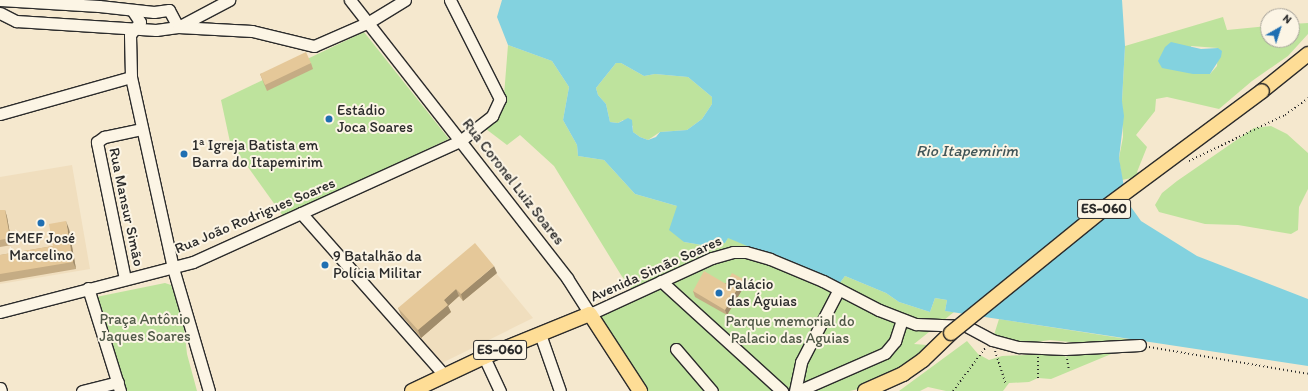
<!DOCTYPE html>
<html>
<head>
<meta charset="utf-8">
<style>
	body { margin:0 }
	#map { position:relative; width:1308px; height:391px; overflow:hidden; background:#f5e8ce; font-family:Itim,sans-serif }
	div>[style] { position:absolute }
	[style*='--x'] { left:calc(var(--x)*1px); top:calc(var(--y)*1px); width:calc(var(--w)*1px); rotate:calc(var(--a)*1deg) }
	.built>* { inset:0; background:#f0debe }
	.green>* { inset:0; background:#bee39d }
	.water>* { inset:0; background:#83d2df }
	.path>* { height:2px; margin-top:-1px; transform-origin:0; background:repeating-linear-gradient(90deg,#2b2b2b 0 1px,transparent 0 4px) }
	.roads { filter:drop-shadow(1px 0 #2b2b2b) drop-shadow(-1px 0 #2b2b2b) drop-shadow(0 1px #2b2b2b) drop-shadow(0 -1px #2b2b2b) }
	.minor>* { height:11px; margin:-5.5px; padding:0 5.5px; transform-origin:5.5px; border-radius:5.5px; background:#fcf5e5 }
	.major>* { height:14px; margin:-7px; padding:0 7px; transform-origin:7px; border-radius:7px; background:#fedd96 }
	.bridges { filter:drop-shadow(1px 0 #2b2b2b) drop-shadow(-1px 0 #2b2b2b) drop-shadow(0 1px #2b2b2b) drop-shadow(0 -1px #2b2b2b) }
	.major-bridge>* { height:14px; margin:-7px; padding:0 7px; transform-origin:7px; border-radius:7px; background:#fedd96 }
	.wall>* { inset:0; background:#c5ac84 }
	.shaded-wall>* { inset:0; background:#a08c6b }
	.building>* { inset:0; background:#e5c899 }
	.dots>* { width:11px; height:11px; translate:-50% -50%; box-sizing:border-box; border:2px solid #fcf5e5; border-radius:50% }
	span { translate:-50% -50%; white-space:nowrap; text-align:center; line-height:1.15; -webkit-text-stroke:4px #fcf5e5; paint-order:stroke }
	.shield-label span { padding:1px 3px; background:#fcf5e5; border:1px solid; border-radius:3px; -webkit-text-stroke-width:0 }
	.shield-label { font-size:14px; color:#2b2b2b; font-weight:700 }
	.poi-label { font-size:15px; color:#2b2b2b }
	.left { translate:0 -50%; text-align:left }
	.street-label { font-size:15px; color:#2b2b2b }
	.park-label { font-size:15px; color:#505948 }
	.water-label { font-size:16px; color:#415558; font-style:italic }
	.north { position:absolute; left:1260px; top:8px; width:40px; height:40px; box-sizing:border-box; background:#fcf5e5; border:1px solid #a8a49b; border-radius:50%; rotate:39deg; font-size:11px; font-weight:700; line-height:16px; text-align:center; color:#2b2b2b }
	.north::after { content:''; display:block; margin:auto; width:14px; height:18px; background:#1f6fb2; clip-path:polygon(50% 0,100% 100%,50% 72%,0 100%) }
</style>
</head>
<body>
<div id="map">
	<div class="built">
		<div style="clip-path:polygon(72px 165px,90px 269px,0 284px,0 177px)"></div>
		<div style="clip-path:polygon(477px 250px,533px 318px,440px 364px,399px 316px)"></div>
	</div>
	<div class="green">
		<div style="clip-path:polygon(evenodd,1223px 17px,1227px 30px,1268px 26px,1268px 40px,1292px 40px,1292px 24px,1308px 23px,1308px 34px,1288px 56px,1252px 81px,1219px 109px,1167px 97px,1156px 99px,1155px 111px,1136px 135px,1147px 147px,1137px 172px,1141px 176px,1122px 180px,1119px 158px,1123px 137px,1122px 101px,1125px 46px,1223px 17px,1191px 46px,1218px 48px,1217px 66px,1210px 74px,1193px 74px,1191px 46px)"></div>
		<div style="clip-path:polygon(364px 32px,449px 139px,283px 216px,230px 142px,221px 100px)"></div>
		<div style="clip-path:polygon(508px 45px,552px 61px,569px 87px,563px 120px,577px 145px,578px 156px,604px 160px,635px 194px,677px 206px,684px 242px,702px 245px,725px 243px,728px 237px,839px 284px,845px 276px,886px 293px,899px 302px,930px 312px,935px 298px,947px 300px,945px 311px,954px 312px,914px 344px,927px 345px,927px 352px,913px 363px,863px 388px,850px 391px,648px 391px,592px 316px,637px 296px,621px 275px,554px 166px,520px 135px,507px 145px,486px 129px,503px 108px)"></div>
		<div style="clip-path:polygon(616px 63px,621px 63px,644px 76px,655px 74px,688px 77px,712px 97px,712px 104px,702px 119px,687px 130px,660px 132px,648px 140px,640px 137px,633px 132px,633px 126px,623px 120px,618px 123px,610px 122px,606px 104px,598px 95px,596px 88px)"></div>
		<div style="clip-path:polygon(1271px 126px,1287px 134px,1308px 153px,1308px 189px,1299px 207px,1298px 230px,1291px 234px,1238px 225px,1205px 224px,1159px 212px,1155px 205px,1162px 193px,1177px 181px,1254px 128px)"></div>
		<div style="clip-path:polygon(165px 283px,171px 285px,183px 318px,187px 354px,197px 391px,125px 391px,96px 297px)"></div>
		<div style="clip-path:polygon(999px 319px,1140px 341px,1140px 349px,1050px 340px,1024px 344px,994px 335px)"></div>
		<div style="clip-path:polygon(967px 341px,978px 354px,989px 360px,1002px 356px,1047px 354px,1061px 354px,1066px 357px,1070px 354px,1092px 351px,1096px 353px,1116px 352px,1051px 379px,1038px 378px,1029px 382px,1009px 383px,1003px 391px,946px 391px,928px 387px,920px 391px,899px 391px)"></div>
	</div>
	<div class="water">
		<div style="clip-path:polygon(evenodd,502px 0,1122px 0,1125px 46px,1122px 101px,1124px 116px,1119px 158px,1125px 193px,1131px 207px,1141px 221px,1197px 256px,1308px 299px,1308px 366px,945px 311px,947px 300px,935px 298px,930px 312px,899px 302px,886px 293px,845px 276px,839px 284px,728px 238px,725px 243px,702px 245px,684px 242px,669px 230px,677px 206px,635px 194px,604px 160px,578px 156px,577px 145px,563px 120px,569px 87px,552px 61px,508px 45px,497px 17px,502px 0,616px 63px,621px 63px,644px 76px,655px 74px,688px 77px,712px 97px,712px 104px,702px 119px,687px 130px,660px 132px,656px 137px,648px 140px,640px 137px,633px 132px,632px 120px,628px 118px,618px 123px,610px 122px,606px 104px,598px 95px,596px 88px,616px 63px)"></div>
		<div style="clip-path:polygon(1171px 42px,1201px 49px,1218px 48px,1222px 51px,1221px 57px,1210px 74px,1193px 74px,1162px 68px,1158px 61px,1165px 47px)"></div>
	</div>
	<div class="path">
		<div style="--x:1189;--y:161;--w:106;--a:-25.6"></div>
		<div style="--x:1285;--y:115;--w:29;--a:-36"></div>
		<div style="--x:1149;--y:347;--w:161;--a:9.6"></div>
		<div style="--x:995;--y:351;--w:35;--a:72"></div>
		<div style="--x:1038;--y:357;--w:21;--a:90"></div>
		<div style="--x:1067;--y:359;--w:11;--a:80"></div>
		<div style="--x:953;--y:391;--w:55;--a:-53.1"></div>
	</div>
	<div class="roads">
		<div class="minor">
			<div style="--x:0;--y:0;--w:99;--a:3.5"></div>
			<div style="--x:99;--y:6;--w:55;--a:6.2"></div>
			<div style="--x:154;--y:12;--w:15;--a:-8"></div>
			<div style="--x:169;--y:10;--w:19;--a:62"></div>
			<div style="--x:350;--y:0;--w:353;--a:52"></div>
			<div style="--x:567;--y:278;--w:43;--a:57.4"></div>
			<div style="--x:590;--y:314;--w:134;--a:-24.7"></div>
			<div style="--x:712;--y:258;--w:22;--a:-16"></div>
			<div style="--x:733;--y:252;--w:13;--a:0"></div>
			<div style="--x:746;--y:252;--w:25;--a:16"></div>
			<div style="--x:770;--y:259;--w:57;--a:22.5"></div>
			<div style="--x:823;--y:281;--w:63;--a:27.4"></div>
			<div style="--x:879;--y:310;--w:40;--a:21"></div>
			<div style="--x:916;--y:324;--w:50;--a:2.3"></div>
			<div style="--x:966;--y:326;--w:30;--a:28"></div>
			<div style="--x:992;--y:340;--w:28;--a:15"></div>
			<div style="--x:1019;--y:347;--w:46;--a:2.5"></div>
			<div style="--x:1065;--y:349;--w:75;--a:-3.1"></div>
			<div style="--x:132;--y:10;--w:14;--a:56"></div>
			<div style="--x:140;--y:22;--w:16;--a:128"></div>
			<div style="--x:130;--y:35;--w:42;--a:88.6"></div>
			<div style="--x:131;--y:77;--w:196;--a:77.6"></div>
			<div style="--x:173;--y:268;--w:128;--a:73.7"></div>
			<div style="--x:0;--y:13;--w:18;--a:27"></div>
			<div style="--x:16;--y:21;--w:140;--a:3.7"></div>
			<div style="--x:156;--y:30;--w:22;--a:-8"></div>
			<div style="--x:178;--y:27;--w:74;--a:3.1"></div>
			<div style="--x:252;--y:31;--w:64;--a:13.6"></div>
			<div style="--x:314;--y:46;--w:60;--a:-23.6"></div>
			<div style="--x:369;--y:22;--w:42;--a:-31.4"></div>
			<div style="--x:178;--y:27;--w:58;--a:-27.9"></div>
			<div style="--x:0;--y:114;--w:136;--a:-15.8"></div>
			<div style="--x:301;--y:213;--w:217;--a:48.5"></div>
			<div style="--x:125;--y:279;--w:140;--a:-101.6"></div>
			<div style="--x:97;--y:142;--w:9;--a:-36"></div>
			<div style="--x:104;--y:137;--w:39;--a:-12"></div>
			<div style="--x:661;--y:281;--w:164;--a:42.3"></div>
			<div style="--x:88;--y:288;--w:108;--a:72.7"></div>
			<div style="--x:0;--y:312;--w:199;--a:-14.5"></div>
			<div style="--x:193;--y:262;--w:293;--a:-24.4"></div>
			<div style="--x:460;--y:141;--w:41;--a:-38"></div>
			<div style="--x:492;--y:116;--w:19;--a:-65"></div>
			<div style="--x:500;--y:99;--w:111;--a:-116.8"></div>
			<div style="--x:540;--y:334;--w:60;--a:70.7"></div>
			<div style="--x:676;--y:349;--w:55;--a:49.4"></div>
			<div style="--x:484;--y:357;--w:38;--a:65"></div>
			<div style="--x:0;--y:388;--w:3;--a:72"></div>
			<div style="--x:82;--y:391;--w:37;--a:-14"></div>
			<div style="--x:795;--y:391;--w:30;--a:-78"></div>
			<div style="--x:801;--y:362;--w:82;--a:-62.5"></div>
			<div style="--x:798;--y:391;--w:95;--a:-23.6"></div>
			<div style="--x:885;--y:353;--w:16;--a:-50"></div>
			<div style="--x:895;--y:341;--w:22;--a:-72"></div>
		</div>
		<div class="major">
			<div style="--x:1262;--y:91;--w:59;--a:-38.8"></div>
			<div style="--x:412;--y:391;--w:80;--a:-25.3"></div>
			<div style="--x:484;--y:357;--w:114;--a:-22.1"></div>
			<div style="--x:590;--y:314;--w:92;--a:57"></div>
			<div style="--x:865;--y:391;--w:42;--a:-24.1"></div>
			<div style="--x:903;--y:374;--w:24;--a:-35"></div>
			<div style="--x:923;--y:360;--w:39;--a:-44"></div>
		</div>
	</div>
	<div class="bridges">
		<div class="major-bridge">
			<div style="--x:951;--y:333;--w:200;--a:-39.1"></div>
			<div style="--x:1106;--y:207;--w:194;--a:-36.6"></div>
		</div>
	</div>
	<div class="wall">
		<div style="clip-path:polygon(311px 63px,313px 69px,267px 91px,260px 74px)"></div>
		<div style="clip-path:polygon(0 210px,5px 210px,7px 217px,12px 245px,0 247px)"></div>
		<div style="clip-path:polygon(69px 229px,76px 269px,0 282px,0 255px,53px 246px)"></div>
		<div style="clip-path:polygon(497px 273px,463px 301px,459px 296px,448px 306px,451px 312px,421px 338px,401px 315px,398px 308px)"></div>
		<div style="clip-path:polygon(743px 279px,745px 285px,727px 315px,695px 297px,693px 291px)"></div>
	</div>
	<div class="shaded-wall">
		<div style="clip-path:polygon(5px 210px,7px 217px,12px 245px,10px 238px)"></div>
		<div style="clip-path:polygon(66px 221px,69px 229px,76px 269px,73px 262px)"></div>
		<div style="clip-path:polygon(494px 266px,497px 273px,463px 301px,461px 294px)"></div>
		<div style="clip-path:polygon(743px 279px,745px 285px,727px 315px,725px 310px)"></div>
		<div style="clip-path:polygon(456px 289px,459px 296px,448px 306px,451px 312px,421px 338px,418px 330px,444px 300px)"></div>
	</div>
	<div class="building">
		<div style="clip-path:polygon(306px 52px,311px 63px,265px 85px,260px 74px)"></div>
		<div style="clip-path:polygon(0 210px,5px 210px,10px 238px,0 240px)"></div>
		<div style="clip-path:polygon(66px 221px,73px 262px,0 274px,0 255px,53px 246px,49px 224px)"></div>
		<div style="clip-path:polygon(475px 243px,494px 266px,461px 294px,456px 289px,444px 300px,448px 305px,418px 330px,398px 308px)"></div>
		<div style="clip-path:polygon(704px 271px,726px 284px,732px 273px,743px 279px,725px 310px,693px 291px)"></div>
	</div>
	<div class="dots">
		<div style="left:329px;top:119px;background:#1f6fb2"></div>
		<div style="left:184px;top:154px;background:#1f6fb2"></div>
		<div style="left:41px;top:223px;background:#1f6fb2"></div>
		<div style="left:325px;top:265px;background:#1f6fb2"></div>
		<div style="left:719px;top:293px;background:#1f6fb2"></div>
	</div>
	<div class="shield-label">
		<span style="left:1104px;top:209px">ES-060</span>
		<span style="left:500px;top:350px">ES-060</span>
	</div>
	<div class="poi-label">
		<span class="left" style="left:337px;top:119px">Estádio<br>Joca Soares</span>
		<span class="left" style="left:192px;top:154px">1ª Igreja Batista em<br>Barra do Itapemirim</span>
		<span style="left:41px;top:247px">EMEF José<br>Marcelino</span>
		<span class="left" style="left:333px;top:265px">9 Batalhão da<br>Polícia Militar</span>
		<span class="left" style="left:727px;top:293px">Palácio<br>das Águias</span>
	</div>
	<div class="street-label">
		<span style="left:513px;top:182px;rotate:52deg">Rua Coronel Luiz Soares</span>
		<span style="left:126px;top:207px;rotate:78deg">Rua Mansur Simão</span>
		<span style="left:255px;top:216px;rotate:-23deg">Rua João Rodrigues Soares</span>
		<span style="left:656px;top:269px;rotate:-24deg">Avenida Simão Soares</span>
	</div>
	<div class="park-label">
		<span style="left:145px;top:328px">Praça Antônio<br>Jaques Soares</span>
		<span style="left:790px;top:330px">Parque memorial do<br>Palacio das Aguias</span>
	</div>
	<div class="water-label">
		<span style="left:967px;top:151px">Rio Itapemirim</span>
	</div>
	<div class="north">N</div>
</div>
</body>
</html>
